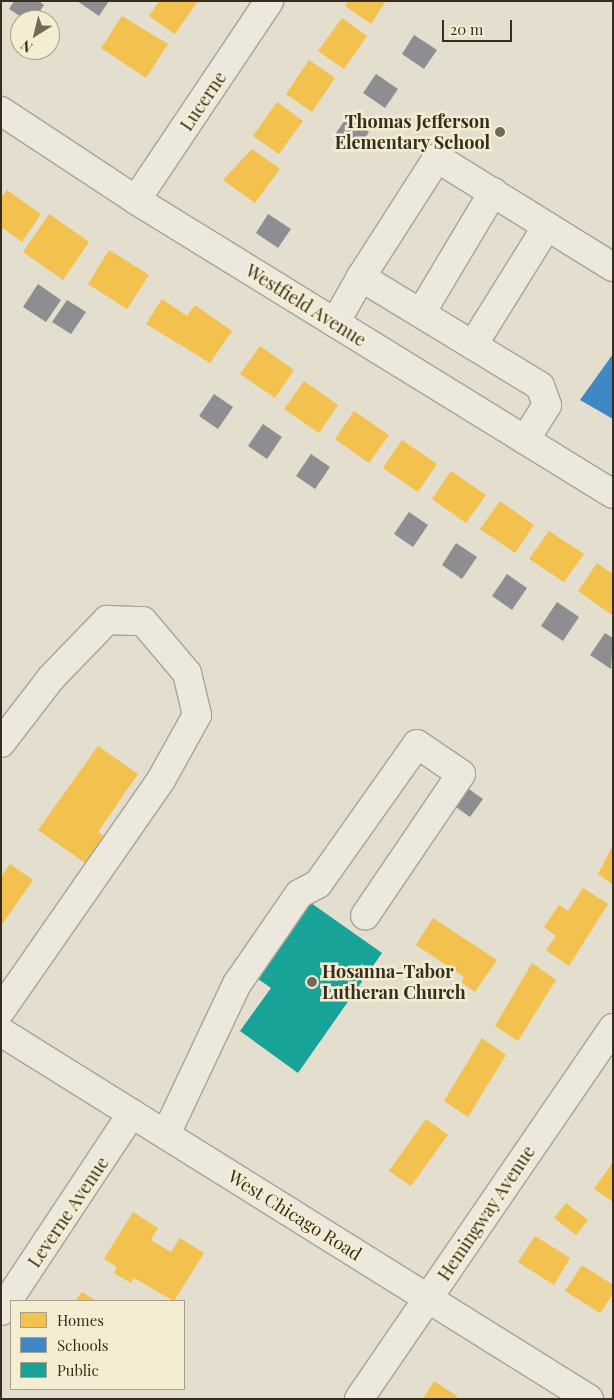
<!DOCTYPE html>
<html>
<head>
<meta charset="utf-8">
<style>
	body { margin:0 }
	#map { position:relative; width:614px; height:1400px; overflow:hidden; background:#e3decd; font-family:"Playfair Display",serif }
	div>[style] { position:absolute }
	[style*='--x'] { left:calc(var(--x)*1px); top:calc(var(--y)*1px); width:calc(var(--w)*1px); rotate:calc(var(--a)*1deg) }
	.homes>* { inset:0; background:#f2c14e }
	.schools>* { inset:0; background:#3f88c5 }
	.public>* { inset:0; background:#17a398 }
	.industry>* { inset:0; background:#8d8d92 }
	.roads { filter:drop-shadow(1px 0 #a8a396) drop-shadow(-1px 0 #a8a396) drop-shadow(0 1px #a8a396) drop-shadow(0 -1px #a8a396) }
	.minor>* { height:28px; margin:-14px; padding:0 14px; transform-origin:14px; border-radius:14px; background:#ece8de }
	.dots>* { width:14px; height:14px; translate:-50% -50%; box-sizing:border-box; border:2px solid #f5edd2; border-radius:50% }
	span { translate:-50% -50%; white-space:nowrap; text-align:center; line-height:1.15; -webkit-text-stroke:5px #f5edd2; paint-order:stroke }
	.street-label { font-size:18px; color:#372c1e }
	.poi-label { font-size:18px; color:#372c1e; font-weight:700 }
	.right { translate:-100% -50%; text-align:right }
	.left { translate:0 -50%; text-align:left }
	.frame { position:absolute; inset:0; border:2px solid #372c1e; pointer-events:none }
	.legend { position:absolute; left:10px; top:1300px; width:175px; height:90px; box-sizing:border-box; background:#f5edd2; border:1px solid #a9a08a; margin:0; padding:6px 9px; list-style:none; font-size:15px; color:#372c1e }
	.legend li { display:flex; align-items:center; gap:10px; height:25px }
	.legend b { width:25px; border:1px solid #a9a08a }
	.north { position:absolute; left:10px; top:10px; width:50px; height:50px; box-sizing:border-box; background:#f5edd2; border:1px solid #a9a08a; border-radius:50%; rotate:216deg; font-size:14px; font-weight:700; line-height:20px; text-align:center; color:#372c1e }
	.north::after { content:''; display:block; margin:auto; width:18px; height:22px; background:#736a5b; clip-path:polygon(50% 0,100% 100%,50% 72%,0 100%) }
	.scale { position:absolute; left:442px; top:20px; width:70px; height:22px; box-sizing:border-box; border:2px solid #372c1e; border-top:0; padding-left:6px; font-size:15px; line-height:18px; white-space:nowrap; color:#372c1e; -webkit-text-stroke:4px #f5edd2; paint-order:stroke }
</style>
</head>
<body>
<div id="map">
	<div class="homes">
		<div style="clip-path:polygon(159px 1px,198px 1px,175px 34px,149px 16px)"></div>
		<div style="clip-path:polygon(348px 1px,386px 1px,371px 24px,345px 6px)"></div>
		<div style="clip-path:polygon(122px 16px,168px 44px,146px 78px,101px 48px)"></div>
		<div style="clip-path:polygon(342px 18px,367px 36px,344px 69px,318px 51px)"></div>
		<div style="clip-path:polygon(309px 60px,335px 78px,312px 112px,286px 94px)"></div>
		<div style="clip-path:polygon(277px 102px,303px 121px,279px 154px,253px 136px)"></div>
		<div style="clip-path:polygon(252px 149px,280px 169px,255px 203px,223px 180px)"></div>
		<div style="clip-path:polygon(7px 190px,41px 214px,22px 242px,1px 227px,1px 198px)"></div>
		<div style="clip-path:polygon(49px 214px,89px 242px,63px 280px,23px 252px)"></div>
		<div style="clip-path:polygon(109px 250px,149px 275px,127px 309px,88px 284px)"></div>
		<div style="clip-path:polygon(162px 299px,187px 316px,195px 305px,232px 331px,210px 363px,146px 324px)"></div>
		<div style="clip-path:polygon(260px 346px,294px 370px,275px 398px,240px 374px)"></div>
		<div style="clip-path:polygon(304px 381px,338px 405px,319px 433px,284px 409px)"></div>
		<div style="clip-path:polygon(354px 411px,389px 435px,369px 463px,335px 439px)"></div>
		<div style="clip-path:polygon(402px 440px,437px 464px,418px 492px,383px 468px)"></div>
		<div style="clip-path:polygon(451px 471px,486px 495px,466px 523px,432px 499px)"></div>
		<div style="clip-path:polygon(500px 501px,534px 525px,515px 553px,480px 529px)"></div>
		<div style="clip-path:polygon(549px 531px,584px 554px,564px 582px,529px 559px)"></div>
		<div style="clip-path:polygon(597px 563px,613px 574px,612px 615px,578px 591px)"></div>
		<div style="clip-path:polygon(98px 746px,138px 774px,98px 832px,107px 838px,88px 865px,38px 830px)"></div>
		<div style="clip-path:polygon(613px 845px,613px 885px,598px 874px)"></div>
		<div style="clip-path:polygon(10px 864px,33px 880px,1px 926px,1px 877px)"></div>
		<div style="clip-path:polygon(583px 888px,608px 904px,569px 966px,546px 950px,556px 936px,544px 927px,559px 905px,568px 911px)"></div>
		<div style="clip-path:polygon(433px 918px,497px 960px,475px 992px,461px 982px,464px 977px,416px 945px)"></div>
		<div style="clip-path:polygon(532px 963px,556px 980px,518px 1041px,495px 1026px)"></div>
		<div style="clip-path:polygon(482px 1038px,506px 1055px,468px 1117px,444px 1101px)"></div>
		<div style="clip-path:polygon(426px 1119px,448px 1135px,411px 1186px,389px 1171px)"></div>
		<div style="clip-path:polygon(613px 1162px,613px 1202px,594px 1189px)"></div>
		<div style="clip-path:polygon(566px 1203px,588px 1220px,576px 1235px,554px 1218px)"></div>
		<div style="clip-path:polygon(133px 1212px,158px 1228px,151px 1240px,171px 1252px,180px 1238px,204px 1253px,174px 1301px,134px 1278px,131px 1283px,114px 1273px,117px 1267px,104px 1259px)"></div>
		<div style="clip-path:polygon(535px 1236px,570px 1258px,554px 1285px,518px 1262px)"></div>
		<div style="clip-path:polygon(582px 1265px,613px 1285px,613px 1294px,600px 1313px,565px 1291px)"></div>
		<div style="clip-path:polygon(82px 1292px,96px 1301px,75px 1301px)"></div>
		<div style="clip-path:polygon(434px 1381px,457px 1396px,456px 1399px,423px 1399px)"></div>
	</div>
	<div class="schools">
		<div style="clip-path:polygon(613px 354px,613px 419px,580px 400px)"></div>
	</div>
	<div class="public">
		<div style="clip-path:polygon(311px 903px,382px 953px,298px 1073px,240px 1031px,271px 988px,252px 975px,278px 935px,286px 940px)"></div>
	</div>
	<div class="industry">
		<div style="clip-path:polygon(14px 1px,39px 1px,44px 5px,34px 20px,26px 20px,9px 9px)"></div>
		<div style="clip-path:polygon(77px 1px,109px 1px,99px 16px)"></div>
		<div style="clip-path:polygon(414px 35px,437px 50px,424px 69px,402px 54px)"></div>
		<div style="clip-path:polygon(376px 74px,398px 89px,385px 108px,363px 93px)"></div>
		<div style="clip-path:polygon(347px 117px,369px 132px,356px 151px,334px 136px)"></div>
		<div style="clip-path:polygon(268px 214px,291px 229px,278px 248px,256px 233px)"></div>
		<div style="clip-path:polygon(38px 284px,61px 300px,46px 322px,23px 307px)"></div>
		<div style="clip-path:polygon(67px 300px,86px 312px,71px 334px,52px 322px)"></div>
		<div style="clip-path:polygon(214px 394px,233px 407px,218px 429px,199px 416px)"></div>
		<div style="clip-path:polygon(263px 424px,282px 437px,267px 459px,248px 446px)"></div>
		<div style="clip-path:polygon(311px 454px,330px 467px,315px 489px,296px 476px)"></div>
		<div style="clip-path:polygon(409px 512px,428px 525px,413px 547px,394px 534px)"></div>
		<div style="clip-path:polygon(456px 543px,477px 557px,462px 579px,442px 565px)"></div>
		<div style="clip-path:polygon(507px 574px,527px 588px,512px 610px,492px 596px)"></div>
		<div style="clip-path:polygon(557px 602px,579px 617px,563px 641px,541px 626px)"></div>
		<div style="clip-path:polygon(605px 633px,613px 638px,611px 669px,590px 655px)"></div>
		<div style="clip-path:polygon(466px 787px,483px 799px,470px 817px,453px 805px)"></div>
	</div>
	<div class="roads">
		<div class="minor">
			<div style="--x:1;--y:111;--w:162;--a:33.4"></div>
			<div style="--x:136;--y:200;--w:560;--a:31.65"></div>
			<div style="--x:136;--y:200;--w:239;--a:-56.2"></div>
			<div style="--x:421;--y:313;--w:141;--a:-59.2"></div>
			<div style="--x:335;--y:323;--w:53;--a:-60.5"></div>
			<div style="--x:473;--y:345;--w:140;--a:-58.1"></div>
			<div style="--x:525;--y:440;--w:41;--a:-57.8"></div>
			<div style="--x:547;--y:405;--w:20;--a:-110"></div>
			<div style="--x:540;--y:386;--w:210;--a:-148.7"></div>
			<div style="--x:361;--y:277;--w:141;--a:-57.4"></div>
			<div style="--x:437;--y:158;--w:207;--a:31.8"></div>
			<div style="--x:1;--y:743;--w:82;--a:-52.4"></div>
			<div style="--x:51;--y:678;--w:81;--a:-46"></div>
			<div style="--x:107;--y:620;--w:36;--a:2"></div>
			<div style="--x:143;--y:621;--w:68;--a:49.8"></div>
			<div style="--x:187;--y:673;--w:43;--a:76.6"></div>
			<div style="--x:197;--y:715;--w:74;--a:119"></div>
			<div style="--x:161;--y:780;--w:280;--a:124.8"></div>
			<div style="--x:1;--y:1032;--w:693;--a:31.97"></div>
			<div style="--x:166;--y:1134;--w:166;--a:-64.7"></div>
			<div style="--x:237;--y:984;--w:109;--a:-55.4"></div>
			<div style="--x:299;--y:894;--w:21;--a:-28"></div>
			<div style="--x:318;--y:884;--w:171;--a:-54.7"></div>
			<div style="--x:417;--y:744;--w:53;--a:34.3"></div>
			<div style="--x:461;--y:774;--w:171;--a:124.1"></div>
			<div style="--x:1;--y:1311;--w:237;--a:-56.5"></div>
			<div style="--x:359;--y:1399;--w:450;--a:-55.6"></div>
		</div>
	</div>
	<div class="dots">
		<div style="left:500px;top:132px;background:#736a5b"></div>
		<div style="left:312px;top:982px;background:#736a5b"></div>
	</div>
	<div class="street-label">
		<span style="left:203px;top:101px;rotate:-56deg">Lucerne</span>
		<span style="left:306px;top:305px;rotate:32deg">Westfield Avenue</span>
		<span style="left:68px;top:1212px;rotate:-56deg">Leverne Avenue</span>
		<span style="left:486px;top:1213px;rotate:-56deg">Hemingway Avenue</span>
		<span style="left:295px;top:1215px;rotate:32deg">West Chicago Road</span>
	</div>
	<div class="poi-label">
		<span class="right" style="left:490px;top:132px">Thomas Jefferson<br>Elementary School</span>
		<span class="left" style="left:322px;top:982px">Hosanna-Tabor<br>Lutheran Church</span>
	</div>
	<div class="frame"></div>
	<ul class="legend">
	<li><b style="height:14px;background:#f2c14e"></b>Homes</li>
	<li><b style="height:14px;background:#3f88c5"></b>Schools</li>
	<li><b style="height:14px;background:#17a398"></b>Public</li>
	</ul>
	<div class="north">N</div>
	<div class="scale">20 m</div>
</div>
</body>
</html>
